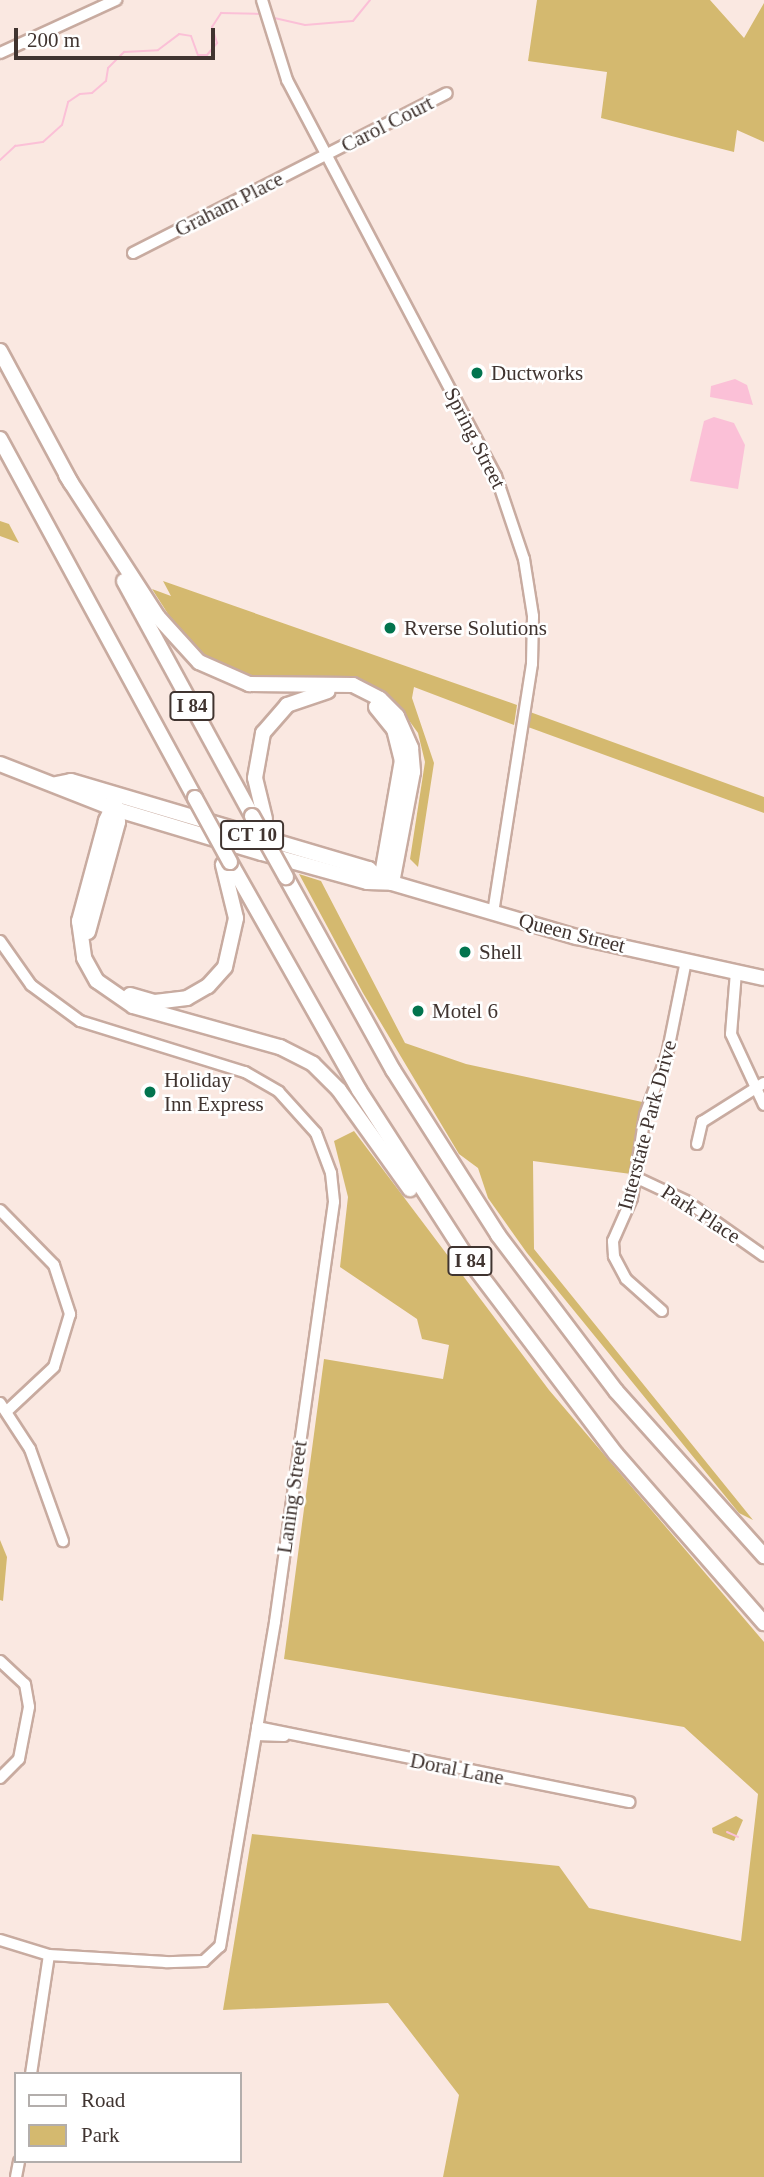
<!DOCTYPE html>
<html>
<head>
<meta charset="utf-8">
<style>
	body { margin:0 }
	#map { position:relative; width:764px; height:2177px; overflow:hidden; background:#fae8e1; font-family:"Times New Roman",serif }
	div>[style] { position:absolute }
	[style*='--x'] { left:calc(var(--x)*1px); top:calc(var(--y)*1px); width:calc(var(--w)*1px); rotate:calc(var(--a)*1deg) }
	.green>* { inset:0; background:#d4b96f }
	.water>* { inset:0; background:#fbc0d7 }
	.stream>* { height:2px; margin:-1px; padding:0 1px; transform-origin:1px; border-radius:1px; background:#fbc0d7 }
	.roads { filter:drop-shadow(2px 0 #c8aba0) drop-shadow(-2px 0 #c8aba0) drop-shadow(0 2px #c8aba0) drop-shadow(0 -2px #c8aba0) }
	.minor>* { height:10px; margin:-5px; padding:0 5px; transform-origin:5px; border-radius:5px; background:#fff }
	.highway>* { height:14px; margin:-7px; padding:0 7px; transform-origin:7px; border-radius:7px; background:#fff }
	.bridges { filter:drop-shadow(2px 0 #c8aba0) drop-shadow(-2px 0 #c8aba0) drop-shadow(0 2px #c8aba0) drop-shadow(0 -2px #c8aba0) }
	.highway-bridge>* { height:14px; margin:-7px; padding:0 7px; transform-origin:7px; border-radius:7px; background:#fff }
	.dots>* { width:19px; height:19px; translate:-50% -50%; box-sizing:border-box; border:4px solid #fff; border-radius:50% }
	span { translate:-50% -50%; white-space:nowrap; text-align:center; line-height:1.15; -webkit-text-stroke:5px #fff; paint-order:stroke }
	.shield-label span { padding:2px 5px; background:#fff; border:2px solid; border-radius:5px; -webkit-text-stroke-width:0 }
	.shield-label { font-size:19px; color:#403430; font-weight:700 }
	.street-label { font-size:21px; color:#403430 }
	.poi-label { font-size:21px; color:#403430 }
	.left { translate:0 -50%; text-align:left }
	.legend { position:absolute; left:14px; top:2072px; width:228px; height:91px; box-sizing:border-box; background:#fff; border:2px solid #b3aeac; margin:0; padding:9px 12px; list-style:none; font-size:21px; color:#403430 }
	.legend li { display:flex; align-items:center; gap:14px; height:35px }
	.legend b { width:35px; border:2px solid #b3aeac }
	.scale { position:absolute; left:14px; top:28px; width:201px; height:32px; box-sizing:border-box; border:4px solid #403430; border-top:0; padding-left:9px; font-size:21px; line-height:24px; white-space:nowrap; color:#403430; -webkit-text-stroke:5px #fff; paint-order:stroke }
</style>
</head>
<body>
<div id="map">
	<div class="green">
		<div style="clip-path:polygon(537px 0,710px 0,744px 38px,764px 3px,764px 142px,737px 130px,734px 152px,601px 118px,607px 72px,528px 61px)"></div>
		<div style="clip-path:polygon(0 521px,9px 524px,19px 543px,0 536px)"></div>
		<div style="clip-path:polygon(163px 581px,517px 705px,514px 725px,414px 687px,412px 698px,434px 763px,418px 867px,410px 859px,425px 762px,418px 733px,398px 705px,373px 689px,227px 672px,199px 654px,170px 617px,152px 589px,171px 596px)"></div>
		<div style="clip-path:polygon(530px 712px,764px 797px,764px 813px,528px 727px)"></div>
		<div style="clip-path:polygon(299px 874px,321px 881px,405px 1043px,466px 1064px,647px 1103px,631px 1174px,533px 1161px,534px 1249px,753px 1520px,739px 1513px,527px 1253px,488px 1198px,478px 1168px,459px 1154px,363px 993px)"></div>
		<div style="clip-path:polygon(354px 1131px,549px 1390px,764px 1642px,764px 2177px,443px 2177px,459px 2095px,388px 2003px,223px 2010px,252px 1834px,559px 1866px,589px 1908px,741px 1941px,758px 1794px,684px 1727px,284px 1659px,324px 1359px,443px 1379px,449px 1345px,422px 1339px,417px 1319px,340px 1267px,348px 1197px,334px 1141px)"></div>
		<div style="clip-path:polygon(0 1540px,7px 1557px,3px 1601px,0 1600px)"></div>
		<div style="clip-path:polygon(736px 1816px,743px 1820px,734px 1841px,713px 1833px,712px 1828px)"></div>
	</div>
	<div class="water">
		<div style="clip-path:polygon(735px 379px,747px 385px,753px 405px,710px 397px,711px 386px)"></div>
		<div style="clip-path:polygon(714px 417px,734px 423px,745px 445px,738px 489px,690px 481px,704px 421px)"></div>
	</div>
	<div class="stream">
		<div style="--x:270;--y:17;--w:36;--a:13"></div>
		<div style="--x:305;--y:25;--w:48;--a:-4.8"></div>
		<div style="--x:353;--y:21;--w:27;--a:-51"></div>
		<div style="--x:0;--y:160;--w:21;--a:-43"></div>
		<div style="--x:15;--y:146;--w:28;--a:-8"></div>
		<div style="--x:43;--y:142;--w:25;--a:-42"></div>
		<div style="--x:62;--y:125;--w:24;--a:-75"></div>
		<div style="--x:68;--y:102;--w:14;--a:-34"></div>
		<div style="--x:80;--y:94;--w:12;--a:-5"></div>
		<div style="--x:92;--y:93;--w:18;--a:-41"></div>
		<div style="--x:106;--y:81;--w:13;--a:-81"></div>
		<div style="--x:108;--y:68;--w:23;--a:-45"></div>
		<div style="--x:124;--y:52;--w:34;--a:-3"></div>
		<div style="--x:158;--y:50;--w:26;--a:-37"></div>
		<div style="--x:179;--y:34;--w:12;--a:9"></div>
		<div style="--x:191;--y:36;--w:20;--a:70"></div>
		<div style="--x:198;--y:55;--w:9;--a:0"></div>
		<div style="--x:207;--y:55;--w:16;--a:-50"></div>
		<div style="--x:217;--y:43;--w:17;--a:-107"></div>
		<div style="--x:212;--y:27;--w:17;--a:-57"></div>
		<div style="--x:221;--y:13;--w:41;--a:1.4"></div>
		<div style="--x:727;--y:1832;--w:12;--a:24"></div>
	</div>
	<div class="roads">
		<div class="minor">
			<div style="--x:262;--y:0;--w:84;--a:72.6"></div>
			<div style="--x:287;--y:80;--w:448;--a:62.2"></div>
			<div style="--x:496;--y:476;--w:88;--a:71.4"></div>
			<div style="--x:524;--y:559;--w:58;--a:81"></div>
			<div style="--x:533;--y:616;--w:48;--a:91.2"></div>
			<div style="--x:532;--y:664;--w:252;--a:98.9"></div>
			<div style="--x:0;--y:53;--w:128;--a:-24.6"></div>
			<div style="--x:133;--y:253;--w:352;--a:-27"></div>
			<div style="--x:0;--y:941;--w:54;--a:54.8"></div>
			<div style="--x:31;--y:985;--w:61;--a:36.3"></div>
			<div style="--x:80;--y:1021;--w:173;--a:17.2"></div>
			<div style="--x:245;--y:1072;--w:39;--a:30"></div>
			<div style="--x:279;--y:1092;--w:55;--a:47.9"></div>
			<div style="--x:316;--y:1133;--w:43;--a:69.4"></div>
			<div style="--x:331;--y:1173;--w:29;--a:84"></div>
			<div style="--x:334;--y:1202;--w:424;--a:98"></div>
			<div style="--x:275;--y:1622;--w:329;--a:99.6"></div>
			<div style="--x:220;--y:1946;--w:22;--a:137"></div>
			<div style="--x:204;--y:1961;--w:38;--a:178"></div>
			<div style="--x:166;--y:1962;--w:117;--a:-176.6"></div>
			<div style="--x:49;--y:1955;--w:51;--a:-163"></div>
			<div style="--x:736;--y:972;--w:62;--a:94.6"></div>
			<div style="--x:731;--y:1034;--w:78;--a:65.1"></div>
			<div style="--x:697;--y:1144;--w:23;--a:-77"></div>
			<div style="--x:702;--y:1122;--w:73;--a:-32.2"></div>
			<div style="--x:635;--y:1177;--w:56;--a:25.2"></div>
			<div style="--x:686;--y:1201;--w:95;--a:35.2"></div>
			<div style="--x:0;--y:1210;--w:77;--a:45.5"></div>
			<div style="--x:54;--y:1265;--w:52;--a:71.9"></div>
			<div style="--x:70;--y:1314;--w:55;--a:106.8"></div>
			<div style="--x:54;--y:1367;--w:64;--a:136.9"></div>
			<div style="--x:662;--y:1311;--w:48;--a:-138.4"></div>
			<div style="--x:626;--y:1279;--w:26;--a:-118"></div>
			<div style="--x:614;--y:1256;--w:15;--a:-94"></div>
			<div style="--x:613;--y:1241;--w:47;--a:-66.2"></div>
			<div style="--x:632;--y:1198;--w:84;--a:-81.1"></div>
			<div style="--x:645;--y:1115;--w:64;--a:-69.9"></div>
			<div style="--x:667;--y:1055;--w:96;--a:-78.6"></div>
			<div style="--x:0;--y:1403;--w:55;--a:56.9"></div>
			<div style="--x:30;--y:1449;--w:98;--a:70.3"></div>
			<div style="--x:0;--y:1661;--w:34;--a:43"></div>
			<div style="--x:25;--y:1684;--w:23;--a:80"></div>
			<div style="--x:29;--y:1707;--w:53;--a:100.9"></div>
			<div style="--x:19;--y:1759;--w:27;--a:135"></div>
			<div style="--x:257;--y:1727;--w:380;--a:11.4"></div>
			<div style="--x:256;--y:1735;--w:28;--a:2"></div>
			<div style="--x:31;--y:2074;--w:120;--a:-81.4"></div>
			<div style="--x:16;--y:2177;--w:16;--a:-79"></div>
		</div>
		<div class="highway">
			<div style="--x:0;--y:351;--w:150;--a:61.7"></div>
			<div style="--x:0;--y:439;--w:409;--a:61.5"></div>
			<div style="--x:66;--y:475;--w:169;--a:57.1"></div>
			<div style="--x:158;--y:617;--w:61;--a:47.7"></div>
			<div style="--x:199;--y:662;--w:55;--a:23.7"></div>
			<div style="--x:249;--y:684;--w:104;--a:0.6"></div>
			<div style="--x:353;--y:685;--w:30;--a:27"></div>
			<div style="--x:380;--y:699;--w:24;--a:45"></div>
			<div style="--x:397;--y:716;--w:35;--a:66"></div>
			<div style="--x:411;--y:748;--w:24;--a:85"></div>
			<div style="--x:413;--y:772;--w:113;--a:100.7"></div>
			<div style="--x:124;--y:581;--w:268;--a:61.4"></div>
			<div style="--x:376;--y:707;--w:28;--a:51"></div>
			<div style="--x:394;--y:729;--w:32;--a:76"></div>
			<div style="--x:402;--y:760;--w:122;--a:99.9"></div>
			<div style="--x:0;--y:764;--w:123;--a:21.4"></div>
			<div style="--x:115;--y:809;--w:153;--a:16.7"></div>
			<div style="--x:262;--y:853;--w:109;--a:15.4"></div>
			<div style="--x:367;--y:882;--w:25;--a:2"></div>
			<div style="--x:392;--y:883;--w:193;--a:16.3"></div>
			<div style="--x:577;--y:937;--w:191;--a:12.4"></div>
			<div style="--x:56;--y:784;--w:15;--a:-11"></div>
			<div style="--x:71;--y:781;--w:311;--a:16.5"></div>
			<div style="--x:369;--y:869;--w:16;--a:43"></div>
			<div style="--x:118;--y:796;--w:28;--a:116"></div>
			<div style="--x:106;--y:821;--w:104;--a:105.1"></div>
			<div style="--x:79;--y:921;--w:37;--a:82"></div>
			<div style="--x:84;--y:958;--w:26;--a:61"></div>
			<div style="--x:97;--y:981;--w:44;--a:34.8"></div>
			<div style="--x:133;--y:1006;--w:153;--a:15.6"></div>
			<div style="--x:280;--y:1047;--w:37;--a:27"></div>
			<div style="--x:313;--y:1064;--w:37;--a:45"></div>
			<div style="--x:339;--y:1090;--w:122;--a:54.4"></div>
			<div style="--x:265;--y:819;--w:42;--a:-103.7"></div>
			<div style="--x:255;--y:778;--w:46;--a:-79.9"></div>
			<div style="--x:263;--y:733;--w:37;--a:-49"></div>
			<div style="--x:287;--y:705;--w:43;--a:-18.9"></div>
			<div style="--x:230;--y:862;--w:262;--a:60.5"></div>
			<div style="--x:359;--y:1090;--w:197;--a:57.2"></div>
			<div style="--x:466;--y:1256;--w:248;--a:52.9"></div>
			<div style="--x:616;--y:1454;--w:225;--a:48.8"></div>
			<div style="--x:286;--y:877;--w:221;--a:61"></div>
			<div style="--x:393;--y:1070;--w:196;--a:57.5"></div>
			<div style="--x:498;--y:1235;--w:196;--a:52.9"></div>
			<div style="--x:616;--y:1391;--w:222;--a:48.1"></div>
			<div style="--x:88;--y:932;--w:114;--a:-74.7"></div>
			<div style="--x:118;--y:822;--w:13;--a:-103"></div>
			<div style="--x:130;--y:995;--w:26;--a:16"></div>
			<div style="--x:155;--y:1002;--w:32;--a:-7"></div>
			<div style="--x:187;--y:998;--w:24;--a:-30"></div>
			<div style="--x:208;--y:986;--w:25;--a:-48"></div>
			<div style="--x:225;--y:967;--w:50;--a:-77.3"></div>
			<div style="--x:236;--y:918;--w:55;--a:-103.8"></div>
		</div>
	</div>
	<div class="bridges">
		<div class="highway-bridge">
			<div style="--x:195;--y:798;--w:73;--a:61.3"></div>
			<div style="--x:252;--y:816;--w:70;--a:60.9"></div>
		</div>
	</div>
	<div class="dots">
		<div style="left:477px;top:373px;background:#02744e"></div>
		<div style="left:390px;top:628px;background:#02744e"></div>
		<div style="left:465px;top:952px;background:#02744e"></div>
		<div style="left:418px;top:1011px;background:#02744e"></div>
		<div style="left:150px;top:1092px;background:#02744e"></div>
	</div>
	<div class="shield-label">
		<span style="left:192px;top:706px">I 84</span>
		<span style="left:252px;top:835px">CT 10</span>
		<span style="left:470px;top:1261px">I 84</span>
	</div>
	<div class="street-label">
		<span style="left:387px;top:124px;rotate:-27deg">Carol Court</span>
		<span style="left:229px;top:204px;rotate:-27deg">Graham Place</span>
		<span style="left:475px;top:438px;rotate:63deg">Spring Street</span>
		<span style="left:572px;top:933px;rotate:14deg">Queen Street</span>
		<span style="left:647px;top:1125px;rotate:-75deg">Interstate Park Drive</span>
		<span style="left:701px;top:1214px;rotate:33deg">Park Place</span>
		<span style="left:292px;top:1497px;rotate:-82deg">Laning Street</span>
		<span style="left:457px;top:1769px;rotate:11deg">Doral Lane</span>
	</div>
	<div class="poi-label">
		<span class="left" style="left:491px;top:373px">Ductworks</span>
		<span class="left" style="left:404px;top:628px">Rverse Solutions</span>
		<span class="left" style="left:479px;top:952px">Shell</span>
		<span class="left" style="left:432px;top:1011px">Motel 6</span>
		<span class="left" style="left:164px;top:1092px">Holiday<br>Inn Express</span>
	</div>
	<ul class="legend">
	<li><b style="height:9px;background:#fff"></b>Road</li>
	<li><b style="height:19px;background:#d4b96f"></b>Park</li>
	</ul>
	<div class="scale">200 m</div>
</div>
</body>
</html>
